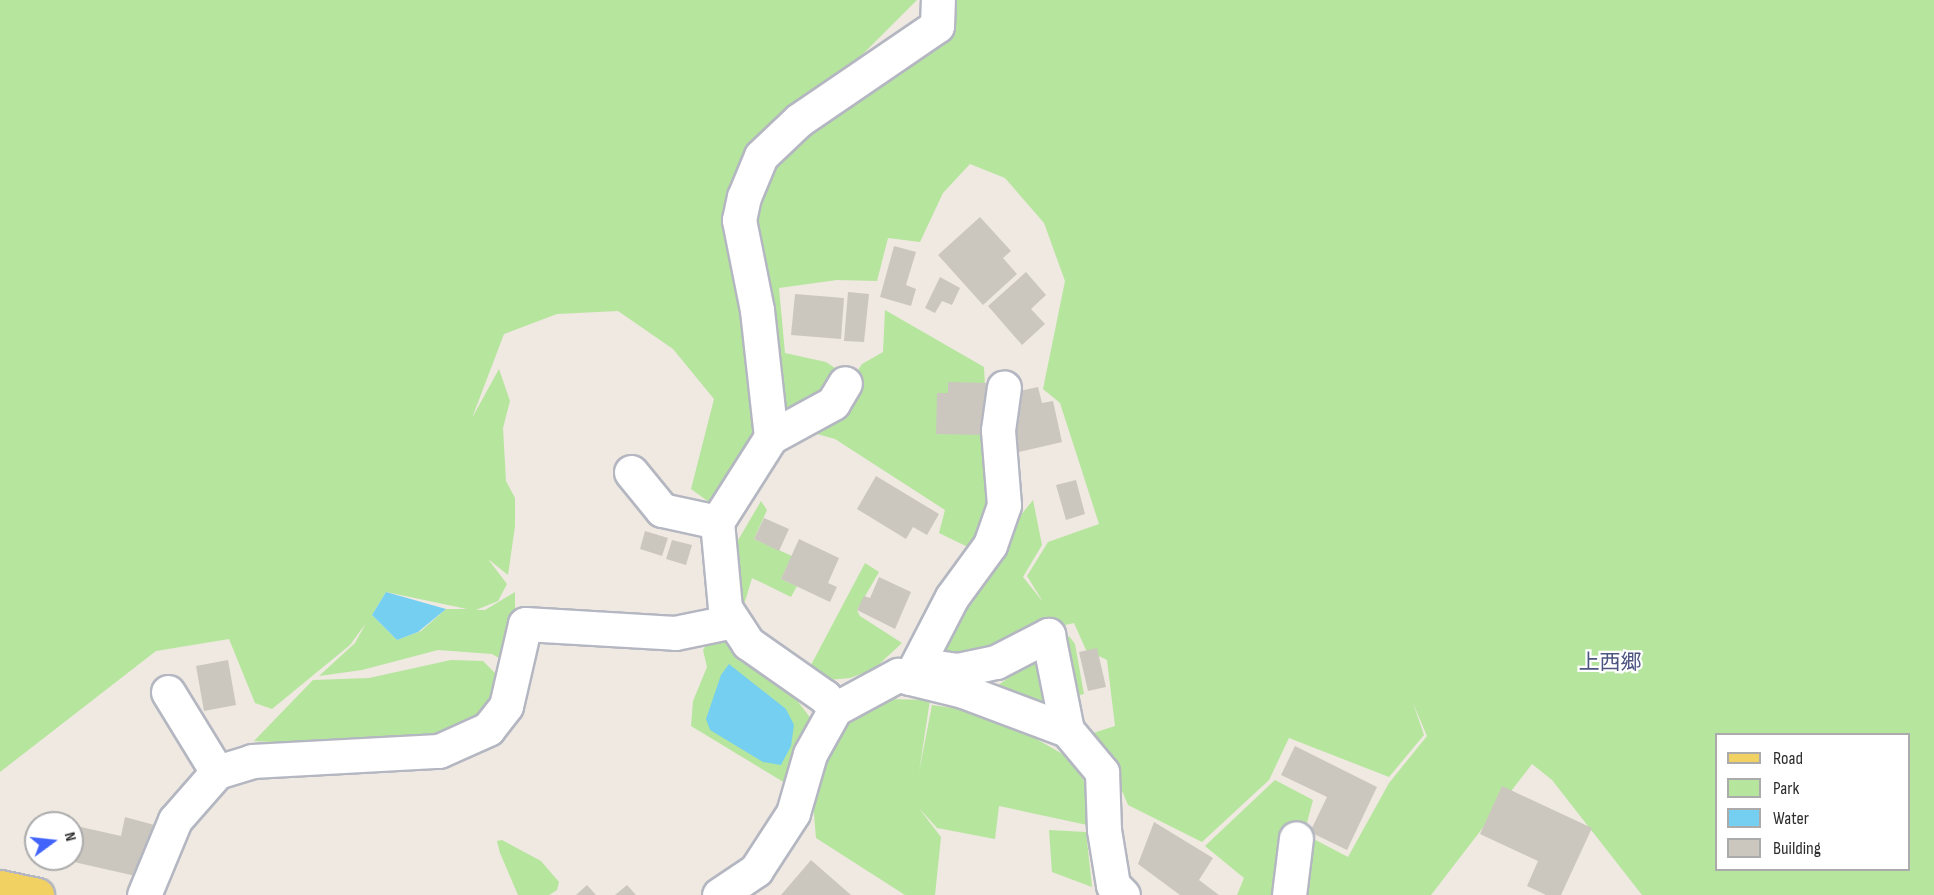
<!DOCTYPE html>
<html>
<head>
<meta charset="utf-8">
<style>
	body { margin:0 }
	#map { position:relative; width:1934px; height:895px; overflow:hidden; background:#efe9e1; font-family:"Sofia Sans Condensed","Noto Sans JP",sans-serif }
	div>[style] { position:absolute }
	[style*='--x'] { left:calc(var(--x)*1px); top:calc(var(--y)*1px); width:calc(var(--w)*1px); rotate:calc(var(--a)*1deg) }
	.green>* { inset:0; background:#b6e59e }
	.water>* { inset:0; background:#75cff0 }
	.building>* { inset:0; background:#cbc7bf }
	.roads { filter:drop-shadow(2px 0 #b4b7c1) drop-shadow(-2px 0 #b4b7c1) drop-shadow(0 2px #b4b7c1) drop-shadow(0 -2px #b4b7c1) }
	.minor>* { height:33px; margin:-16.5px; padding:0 16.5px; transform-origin:16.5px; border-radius:16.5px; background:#fff }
	.major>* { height:33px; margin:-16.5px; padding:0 16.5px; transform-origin:16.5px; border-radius:16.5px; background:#f2d163 }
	span { translate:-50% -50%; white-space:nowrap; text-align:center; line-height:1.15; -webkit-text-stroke:4.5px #fff; paint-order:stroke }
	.quarter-label { font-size:21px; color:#4d5680 }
	.legend { position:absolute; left:1715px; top:733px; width:195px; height:138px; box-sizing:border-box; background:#fff; border:2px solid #ababab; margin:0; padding:8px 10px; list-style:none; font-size:18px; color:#2e2e2e }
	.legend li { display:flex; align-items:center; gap:12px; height:30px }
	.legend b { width:30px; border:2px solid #ababab }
	.north { position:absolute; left:24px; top:811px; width:60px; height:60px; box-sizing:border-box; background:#fff; border:2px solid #ababab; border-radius:50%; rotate:75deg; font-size:16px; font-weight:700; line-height:24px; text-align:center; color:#2e2e2e }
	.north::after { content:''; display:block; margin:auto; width:21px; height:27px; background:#4264fb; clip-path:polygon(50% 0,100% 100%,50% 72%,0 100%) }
</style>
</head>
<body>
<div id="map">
	<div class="green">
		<div style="clip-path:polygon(evenodd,0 0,917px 0,765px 152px,937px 26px,938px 0,1934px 0,1934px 895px,1642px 895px,1552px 780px,1532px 764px,1431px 895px,1237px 895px,1244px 878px,1205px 846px,1275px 780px,1313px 800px,1304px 834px,1348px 857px,1389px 783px,1427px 736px,1413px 703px,1424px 735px,1389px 777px,1289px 738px,1269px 780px,1202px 842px,1128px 805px,1113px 769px,1090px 734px,1115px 726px,1107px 660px,1086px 650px,1074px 623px,1052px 628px,1053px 632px,935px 661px,1004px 536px,1033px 500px,1042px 545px,1023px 577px,1043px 602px,1027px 576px,1048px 542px,1099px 524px,1060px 403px,1043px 389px,1065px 281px,1044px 223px,1005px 178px,970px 164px,943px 193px,920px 242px,888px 238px,877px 281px,837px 280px,779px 288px,785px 353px,826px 362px,838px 370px,727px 515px,691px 489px,714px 399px,673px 349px,618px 311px,557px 314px,504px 334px,472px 418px,499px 369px,510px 401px,503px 428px,506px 481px,515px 498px,515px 526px,508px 575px,488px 559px,507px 584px,498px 601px,476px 610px,485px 610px,515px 592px,515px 612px,504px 661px,492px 654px,438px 650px,362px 670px,319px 676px,355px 643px,366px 623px,350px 645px,272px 709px,255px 703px,229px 639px,156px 651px,0 772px,0 0,386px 592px,467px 609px,446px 609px,421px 631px,397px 640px,372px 615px,386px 592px,0 0,1716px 734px,1908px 734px,1908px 870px,1716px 870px,1716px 734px)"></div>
		<div style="clip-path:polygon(885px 310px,984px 367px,991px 499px,972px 549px,939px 533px,945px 510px,835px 439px,792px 427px,854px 376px,862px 364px,883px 352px)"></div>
		<div style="clip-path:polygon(761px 501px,767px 510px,754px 539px,792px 556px,781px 579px,797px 586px,791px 597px,752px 578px,740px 618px,728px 580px,737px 542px)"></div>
		<div style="clip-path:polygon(865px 563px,879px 572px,857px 610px,860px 616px,902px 643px,874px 669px,850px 678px,828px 680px,811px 665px)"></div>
		<div style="clip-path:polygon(1069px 636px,1075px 644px,1084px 694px,1062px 699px,1055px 711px,994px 688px)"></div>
		<div style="clip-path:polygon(732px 641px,776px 673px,815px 724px,785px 783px,691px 726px,693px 701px,707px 667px,703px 650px,708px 642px)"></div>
		<div style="clip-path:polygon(451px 660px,483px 661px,501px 679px,496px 708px,465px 737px,375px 748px,254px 741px,313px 680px,369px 678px)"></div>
		<div style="clip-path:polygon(887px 699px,930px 700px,919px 772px,932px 705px,993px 714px,1066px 756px,1087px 785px,1092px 826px,999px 806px,995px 839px,937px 828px,918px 807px,941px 837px,935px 895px,905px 895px,816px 838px,813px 803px,827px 746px,860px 711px)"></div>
		<div style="clip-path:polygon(1049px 830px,1086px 832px,1092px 887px,1052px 872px)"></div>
		<div style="clip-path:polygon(502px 840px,541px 861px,559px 882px,557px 890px,549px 895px,518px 895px,500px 853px,497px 841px)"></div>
	</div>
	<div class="water">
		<div style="clip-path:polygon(386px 592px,446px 609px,418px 632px,397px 640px,372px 615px)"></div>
		<div style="clip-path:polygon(729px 664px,786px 709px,794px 725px,791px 746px,781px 765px,763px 762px,710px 730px,706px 719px,721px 675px)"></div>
	</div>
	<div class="building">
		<div style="clip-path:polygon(980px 217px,1011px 251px,1003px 258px,1017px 274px,983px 305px,938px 255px)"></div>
		<div style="clip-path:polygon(894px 246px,916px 252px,906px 285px,916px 289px,911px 306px,880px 297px)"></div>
		<div style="clip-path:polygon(1026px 272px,1046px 295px,1031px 309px,1045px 324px,1022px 345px,988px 306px)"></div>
		<div style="clip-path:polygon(940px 277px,960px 288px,952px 305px,942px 301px,935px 313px,925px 308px)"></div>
		<div style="clip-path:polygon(848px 292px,869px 294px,864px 342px,844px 341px)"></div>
		<div style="clip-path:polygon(795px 294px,844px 298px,841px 339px,791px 335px)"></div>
		<div style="clip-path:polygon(948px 382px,986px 383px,985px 435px,936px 434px,937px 393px,948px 393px)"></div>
		<div style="clip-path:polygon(1038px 387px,1042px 403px,1053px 401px,1062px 442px,1019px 452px,1006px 394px)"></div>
		<div style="clip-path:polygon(876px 476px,939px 514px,927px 535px,913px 527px,906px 539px,857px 509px)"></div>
		<div style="clip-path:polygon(1076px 480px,1085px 514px,1066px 520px,1056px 485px)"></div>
		<div style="clip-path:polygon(764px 518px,789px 529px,779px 551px,754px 539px)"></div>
		<div style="clip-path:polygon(645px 531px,668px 538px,662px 556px,640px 549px)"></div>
		<div style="clip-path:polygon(799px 539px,839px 558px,828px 583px,837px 587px,830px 602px,781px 579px)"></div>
		<div style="clip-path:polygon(672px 540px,692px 545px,686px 565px,666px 559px)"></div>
		<div style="clip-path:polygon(879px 577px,911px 592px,895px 629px,857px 610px,864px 596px,870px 598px)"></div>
		<div style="clip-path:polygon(1097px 648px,1106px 687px,1088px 691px,1079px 652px)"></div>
		<div style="clip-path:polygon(228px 660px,236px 705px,204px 711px,196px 666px)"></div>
		<div style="clip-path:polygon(1295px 746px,1377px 787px,1347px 850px,1310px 832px,1327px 797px,1281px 775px)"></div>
		<div style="clip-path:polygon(1502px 786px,1592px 828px,1561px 895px,1546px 895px,1527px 886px,1538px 861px,1480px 834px)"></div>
		<div style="clip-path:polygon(125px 817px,158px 826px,140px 877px,65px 860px,72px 859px,72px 825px,121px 836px)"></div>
		<div style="clip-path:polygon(1154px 822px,1213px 858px,1199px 880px,1219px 895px,1180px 895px,1138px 864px)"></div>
		<div style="clip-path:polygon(811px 860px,851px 895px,781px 895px)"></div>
		<div style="clip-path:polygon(587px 885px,596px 895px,576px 895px)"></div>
		<div style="clip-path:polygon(627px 885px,636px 895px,615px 895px)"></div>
	</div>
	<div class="roads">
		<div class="minor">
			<div style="--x:771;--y:437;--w:71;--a:-28.7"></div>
			<div style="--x:833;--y:403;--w:23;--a:-59"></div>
			<div style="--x:631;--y:472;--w:49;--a:50.8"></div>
			<div style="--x:662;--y:510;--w:56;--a:12.3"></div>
			<div style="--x:922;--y:665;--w:36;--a:8"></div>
			<div style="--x:958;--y:670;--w:39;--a:-12"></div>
			<div style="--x:996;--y:662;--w:59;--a:-27.4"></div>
			<div style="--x:1048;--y:635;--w:97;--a:78.7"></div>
			<div style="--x:910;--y:678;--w:91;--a:-62.6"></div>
			<div style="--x:952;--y:597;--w:64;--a:-53.8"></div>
			<div style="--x:990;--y:545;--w:42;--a:-70.7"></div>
			<div style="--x:1004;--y:505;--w:75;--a:-94.6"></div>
			<div style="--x:998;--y:430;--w:43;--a:-82.1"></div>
			<div style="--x:168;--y:692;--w:94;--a:58.5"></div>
			<div style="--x:835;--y:709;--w:72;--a:-28.4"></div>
			<div style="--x:898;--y:675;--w:67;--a:13.8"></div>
			<div style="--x:963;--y:691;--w:111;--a:20.6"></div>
			<div style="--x:1067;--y:730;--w:55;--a:50.2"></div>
			<div style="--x:1102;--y:772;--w:58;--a:88"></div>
			<div style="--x:1104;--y:830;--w:56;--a:80.7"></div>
			<div style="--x:1113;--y:885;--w:14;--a:45"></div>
			<div style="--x:144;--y:895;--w:81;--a:-67.5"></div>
			<div style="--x:175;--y:820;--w:64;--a:-48.8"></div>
			<div style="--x:217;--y:772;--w:37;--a:-17"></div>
			<div style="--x:252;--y:761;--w:187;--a:-3.1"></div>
			<div style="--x:439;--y:751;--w:54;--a:-24.2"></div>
			<div style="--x:488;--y:729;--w:29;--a:-52"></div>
			<div style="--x:506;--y:706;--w:84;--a:-77"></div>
			<div style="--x:525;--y:624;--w:150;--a:3.4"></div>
			<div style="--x:675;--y:633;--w:59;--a:-11.7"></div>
			<div style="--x:719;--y:895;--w:45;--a:-34"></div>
			<div style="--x:756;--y:870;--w:68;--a:-57"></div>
			<div style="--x:793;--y:813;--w:61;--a:-73.9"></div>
			<div style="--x:810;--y:754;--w:51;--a:-60.9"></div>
			<div style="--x:835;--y:709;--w:16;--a:-130"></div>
			<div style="--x:825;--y:697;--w:94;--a:-145"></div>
			<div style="--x:748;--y:643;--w:42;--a:-123.3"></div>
			<div style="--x:725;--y:608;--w:86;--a:-95.3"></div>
			<div style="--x:717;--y:522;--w:101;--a:-57.6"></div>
			<div style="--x:771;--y:437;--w:128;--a:-96.3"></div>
			<div style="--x:757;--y:310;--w:92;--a:-101.3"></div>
			<div style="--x:739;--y:220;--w:24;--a:-78"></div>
			<div style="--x:744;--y:197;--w:44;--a:-67.5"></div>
			<div style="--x:761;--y:156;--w:52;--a:-43.5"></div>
			<div style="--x:799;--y:120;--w:167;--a:-34.3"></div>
			<div style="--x:937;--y:26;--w:26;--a:-88"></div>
			<div style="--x:1289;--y:895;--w:57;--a:-83"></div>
		</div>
		<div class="major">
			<div style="--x:0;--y:887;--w:38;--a:12"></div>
		</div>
	</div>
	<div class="quarter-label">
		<span style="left:1610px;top:663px">上西郷</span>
	</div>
	<ul class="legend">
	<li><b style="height:8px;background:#f2d163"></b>Road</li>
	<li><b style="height:16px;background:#b6e59e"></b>Park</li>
	<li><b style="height:16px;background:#75cff0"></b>Water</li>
	<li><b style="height:16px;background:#cbc7bf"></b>Building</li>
	</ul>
	<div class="north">N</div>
</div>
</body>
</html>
